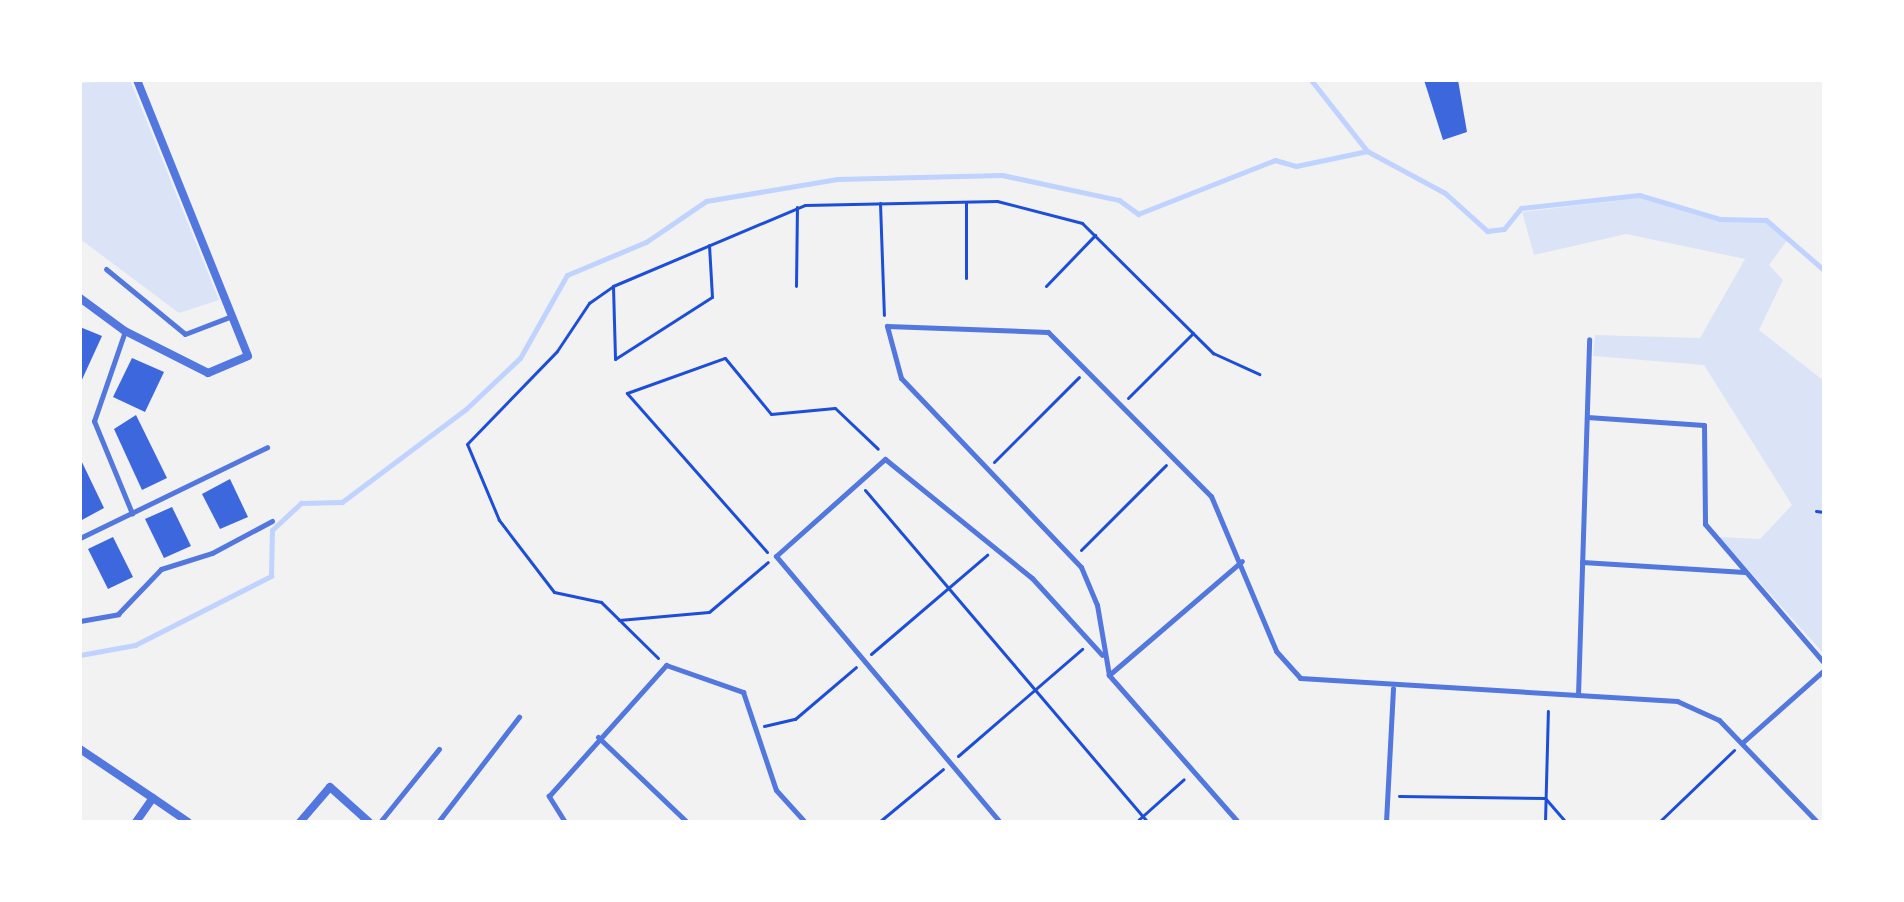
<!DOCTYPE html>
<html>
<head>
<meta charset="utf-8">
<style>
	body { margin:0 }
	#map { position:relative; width:1904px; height:902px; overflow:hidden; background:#f2f2f2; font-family:"Golos Text",sans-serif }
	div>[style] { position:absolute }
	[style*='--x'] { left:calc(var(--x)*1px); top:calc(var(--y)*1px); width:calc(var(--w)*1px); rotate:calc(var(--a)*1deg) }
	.green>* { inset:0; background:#dbe4f7 }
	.stream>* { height:5px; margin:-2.5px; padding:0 2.5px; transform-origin:2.5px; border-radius:2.5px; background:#bfd3fe }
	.building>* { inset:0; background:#3d67dc }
	.path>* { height:3px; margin:-1.5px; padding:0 1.5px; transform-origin:1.5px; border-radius:1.5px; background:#1d4ed8 }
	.service>* { height:5px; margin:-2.5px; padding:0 2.5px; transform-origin:2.5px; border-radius:2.5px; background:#5277de }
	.minor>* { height:8px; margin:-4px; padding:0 4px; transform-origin:4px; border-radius:4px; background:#5277de }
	span { translate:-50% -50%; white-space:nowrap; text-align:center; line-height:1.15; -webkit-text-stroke:8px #fff; paint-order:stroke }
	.frame { position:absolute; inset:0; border:82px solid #fff; pointer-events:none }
</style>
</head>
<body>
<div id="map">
	<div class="green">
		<div style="clip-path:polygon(130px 80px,219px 300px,179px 313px,80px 239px,80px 83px)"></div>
		<div style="clip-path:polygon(1639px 198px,1715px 220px,1764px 222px,1789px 238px,1769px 265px,1783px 280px,1759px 330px,1824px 381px,1824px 510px,1813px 512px,1824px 513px,1824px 654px,1719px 537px,1760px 539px,1792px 505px,1704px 365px,1593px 356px,1595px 335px,1700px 338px,1745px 259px,1626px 234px,1534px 255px,1522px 212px)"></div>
	</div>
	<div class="stream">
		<div style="--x:1311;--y:80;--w:90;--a:51.7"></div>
		<div style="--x:1367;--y:151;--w:89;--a:28.3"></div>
		<div style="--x:1445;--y:193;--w:57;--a:42.1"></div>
		<div style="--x:1487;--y:231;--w:17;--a:-7"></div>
		<div style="--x:1504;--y:229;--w:27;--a:-51"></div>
		<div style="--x:1521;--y:208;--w:119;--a:-6.3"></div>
		<div style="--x:1639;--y:195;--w:84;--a:16.5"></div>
		<div style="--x:1720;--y:219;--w:46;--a:1.2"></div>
		<div style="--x:1766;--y:220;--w:77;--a:40.8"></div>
		<div style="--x:80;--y:655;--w:56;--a:-10.3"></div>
		<div style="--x:135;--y:645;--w:153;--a:-26.9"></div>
		<div style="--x:271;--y:576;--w:46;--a:-88.8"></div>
		<div style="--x:272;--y:530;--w:40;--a:-43"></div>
		<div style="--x:301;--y:503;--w:41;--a:-1.4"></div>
		<div style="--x:342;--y:502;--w:155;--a:-36.9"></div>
		<div style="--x:466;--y:409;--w:74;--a:-43.4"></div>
		<div style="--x:520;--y:358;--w:95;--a:-60.5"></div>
		<div style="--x:567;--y:275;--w:86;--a:-22.7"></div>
		<div style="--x:646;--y:242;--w:73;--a:-34.3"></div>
		<div style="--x:706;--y:201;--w:133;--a:-9.5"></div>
		<div style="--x:837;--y:179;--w:165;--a:-1.4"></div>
		<div style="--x:1002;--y:175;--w:120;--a:12.1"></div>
		<div style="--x:1119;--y:200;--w:24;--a:36"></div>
		<div style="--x:1138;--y:214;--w:147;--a:-21.5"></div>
		<div style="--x:1275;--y:160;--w:22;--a:16"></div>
		<div style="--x:1296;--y:166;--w:73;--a:-11.9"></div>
	</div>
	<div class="building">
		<div style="clip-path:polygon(1424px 80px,1458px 80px,1467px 132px,1443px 140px)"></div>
		<div style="clip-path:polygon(80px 327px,102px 336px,80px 384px)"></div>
		<div style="clip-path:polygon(132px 358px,164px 372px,145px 412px,113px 397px)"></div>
		<div style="clip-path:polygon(136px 415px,167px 478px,142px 490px,114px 429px)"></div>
		<div style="clip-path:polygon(80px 458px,104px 508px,80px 521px)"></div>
		<div style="clip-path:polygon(230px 479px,248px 517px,220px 529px,202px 494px)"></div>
		<div style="clip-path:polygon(172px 507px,191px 546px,164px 558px,145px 519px)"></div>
		<div style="clip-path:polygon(113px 537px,133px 577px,108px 589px,88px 549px)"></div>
	</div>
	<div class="path">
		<div style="--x:880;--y:203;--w:112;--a:88"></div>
		<div style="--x:966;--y:278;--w:76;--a:-90"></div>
		<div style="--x:613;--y:286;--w:73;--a:88.4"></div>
		<div style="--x:615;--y:359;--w:115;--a:-32.6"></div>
		<div style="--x:712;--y:297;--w:52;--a:-93.3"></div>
		<div style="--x:796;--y:286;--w:79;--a:-89.3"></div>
		<div style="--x:1046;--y:286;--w:71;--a:-46.1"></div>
		<div style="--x:1128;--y:398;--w:92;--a:-45"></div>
		<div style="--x:994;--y:462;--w:120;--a:-45"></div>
		<div style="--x:865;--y:490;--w:436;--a:49.6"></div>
		<div style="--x:1816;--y:511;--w:8;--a:7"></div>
		<div style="--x:1081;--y:550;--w:120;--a:-45"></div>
		<div style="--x:767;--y:552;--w:212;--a:-131.4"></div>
		<div style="--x:627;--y:393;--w:104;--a:-19.7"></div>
		<div style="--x:725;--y:358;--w:72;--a:50.6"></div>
		<div style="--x:771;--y:414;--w:64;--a:-5.4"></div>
		<div style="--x:835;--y:408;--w:59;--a:43.6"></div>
		<div style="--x:619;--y:620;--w:90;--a:-5.1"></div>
		<div style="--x:709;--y:612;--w:77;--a:-40.3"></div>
		<div style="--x:871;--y:654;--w:153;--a:-40.5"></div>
		<div style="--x:658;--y:658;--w:80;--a:-135.5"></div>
		<div style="--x:601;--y:602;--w:48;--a:-168"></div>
		<div style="--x:554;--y:592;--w:91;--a:-127.4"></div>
		<div style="--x:499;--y:520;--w:82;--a:-112.8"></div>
		<div style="--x:467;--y:444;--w:129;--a:-45.9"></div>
		<div style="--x:557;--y:351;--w:58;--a:-56.3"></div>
		<div style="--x:589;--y:303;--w:29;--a:-35"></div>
		<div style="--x:613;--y:286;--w:208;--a:-22.9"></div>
		<div style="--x:805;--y:205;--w:192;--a:-1.2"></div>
		<div style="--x:997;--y:201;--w:88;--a:14.5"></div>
		<div style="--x:1082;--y:223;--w:185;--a:44.8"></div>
		<div style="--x:1213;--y:353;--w:51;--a:24.5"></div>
		<div style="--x:764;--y:726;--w:32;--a:-13"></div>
		<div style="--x:795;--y:719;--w:80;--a:-40.4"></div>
		<div style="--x:958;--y:756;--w:164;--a:-40.8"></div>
		<div style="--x:1399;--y:796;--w:146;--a:0.8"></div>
		<div style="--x:1545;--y:798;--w:32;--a:49"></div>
		<div style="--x:879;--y:822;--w:83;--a:-39.6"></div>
		<div style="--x:1136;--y:822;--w:64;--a:-41.9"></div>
		<div style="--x:1545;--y:822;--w:111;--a:-88.5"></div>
		<div style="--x:1659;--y:822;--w:104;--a:-43.8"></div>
	</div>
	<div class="service">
		<div style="--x:106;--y:269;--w:102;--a:39.4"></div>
		<div style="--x:185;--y:334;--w:50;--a:-21"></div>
		<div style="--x:125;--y:331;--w:95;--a:109"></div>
		<div style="--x:94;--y:421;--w:100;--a:67.6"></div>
		<div style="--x:1587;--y:417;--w:117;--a:3.9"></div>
		<div style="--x:1704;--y:425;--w:99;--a:89.4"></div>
		<div style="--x:1705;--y:524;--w:183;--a:49.4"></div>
		<div style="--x:80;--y:538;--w:208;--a:-25.9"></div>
		<div style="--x:1582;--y:562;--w:163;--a:3.5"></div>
		<div style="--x:80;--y:621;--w:39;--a:-10"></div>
		<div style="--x:118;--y:614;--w:62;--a:-46.3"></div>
		<div style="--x:161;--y:569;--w:53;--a:-17.4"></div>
		<div style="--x:212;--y:553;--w:68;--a:-28.1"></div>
		<div style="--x:1109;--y:675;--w:175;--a:-40.6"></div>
		<div style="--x:1578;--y:695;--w:356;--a:-88.2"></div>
		<div style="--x:598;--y:737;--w:123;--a:43.7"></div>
		<div style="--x:1743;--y:742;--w:108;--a:-41.6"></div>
		<div style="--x:380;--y:822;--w:94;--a:-51.1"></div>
		<div style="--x:438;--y:822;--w:133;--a:-52.4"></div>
		<div style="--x:565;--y:822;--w:31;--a:-122"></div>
		<div style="--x:549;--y:796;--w:176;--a:-48.2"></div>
		<div style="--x:666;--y:665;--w:82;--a:19.3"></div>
		<div style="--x:743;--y:692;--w:103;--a:71.4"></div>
		<div style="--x:776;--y:790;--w:43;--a:47.8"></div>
		<div style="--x:1000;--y:822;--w:348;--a:-130.1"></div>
		<div style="--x:776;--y:556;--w:146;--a:-41.7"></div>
		<div style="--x:885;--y:459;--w:189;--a:39"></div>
		<div style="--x:1032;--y:578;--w:104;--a:47.7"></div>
		<div style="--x:1238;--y:822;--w:196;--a:-131.3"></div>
		<div style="--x:1109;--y:675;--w:71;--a:-99.7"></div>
		<div style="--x:1097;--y:605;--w:41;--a:-112.8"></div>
		<div style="--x:1081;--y:567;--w:261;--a:-133.6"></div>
		<div style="--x:901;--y:378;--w:54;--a:-105.1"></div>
		<div style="--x:887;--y:326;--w:161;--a:2.1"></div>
		<div style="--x:1048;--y:332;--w:231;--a:45.2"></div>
		<div style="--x:1211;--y:496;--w:168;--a:67.2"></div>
		<div style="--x:1276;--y:651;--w:36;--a:48"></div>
		<div style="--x:1300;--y:678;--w:378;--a:3.5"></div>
		<div style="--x:1677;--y:701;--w:46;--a:24.3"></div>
		<div style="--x:1719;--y:720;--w:141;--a:46.1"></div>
		<div style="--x:1386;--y:822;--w:134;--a:-87"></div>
	</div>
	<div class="minor">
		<div style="--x:80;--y:298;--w:56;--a:36.3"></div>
		<div style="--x:125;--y:331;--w:93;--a:26.8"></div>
		<div style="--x:208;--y:373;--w:43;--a:-23"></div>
		<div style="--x:248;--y:356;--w:297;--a:-111.9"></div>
		<div style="--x:80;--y:749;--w:88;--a:33.9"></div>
		<div style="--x:136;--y:822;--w:29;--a:-55"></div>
		<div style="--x:153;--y:798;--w:42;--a:34.4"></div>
		<div style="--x:300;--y:822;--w:46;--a:-49.4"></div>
		<div style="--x:330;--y:787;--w:52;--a:41.9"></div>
	</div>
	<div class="frame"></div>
</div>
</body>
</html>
